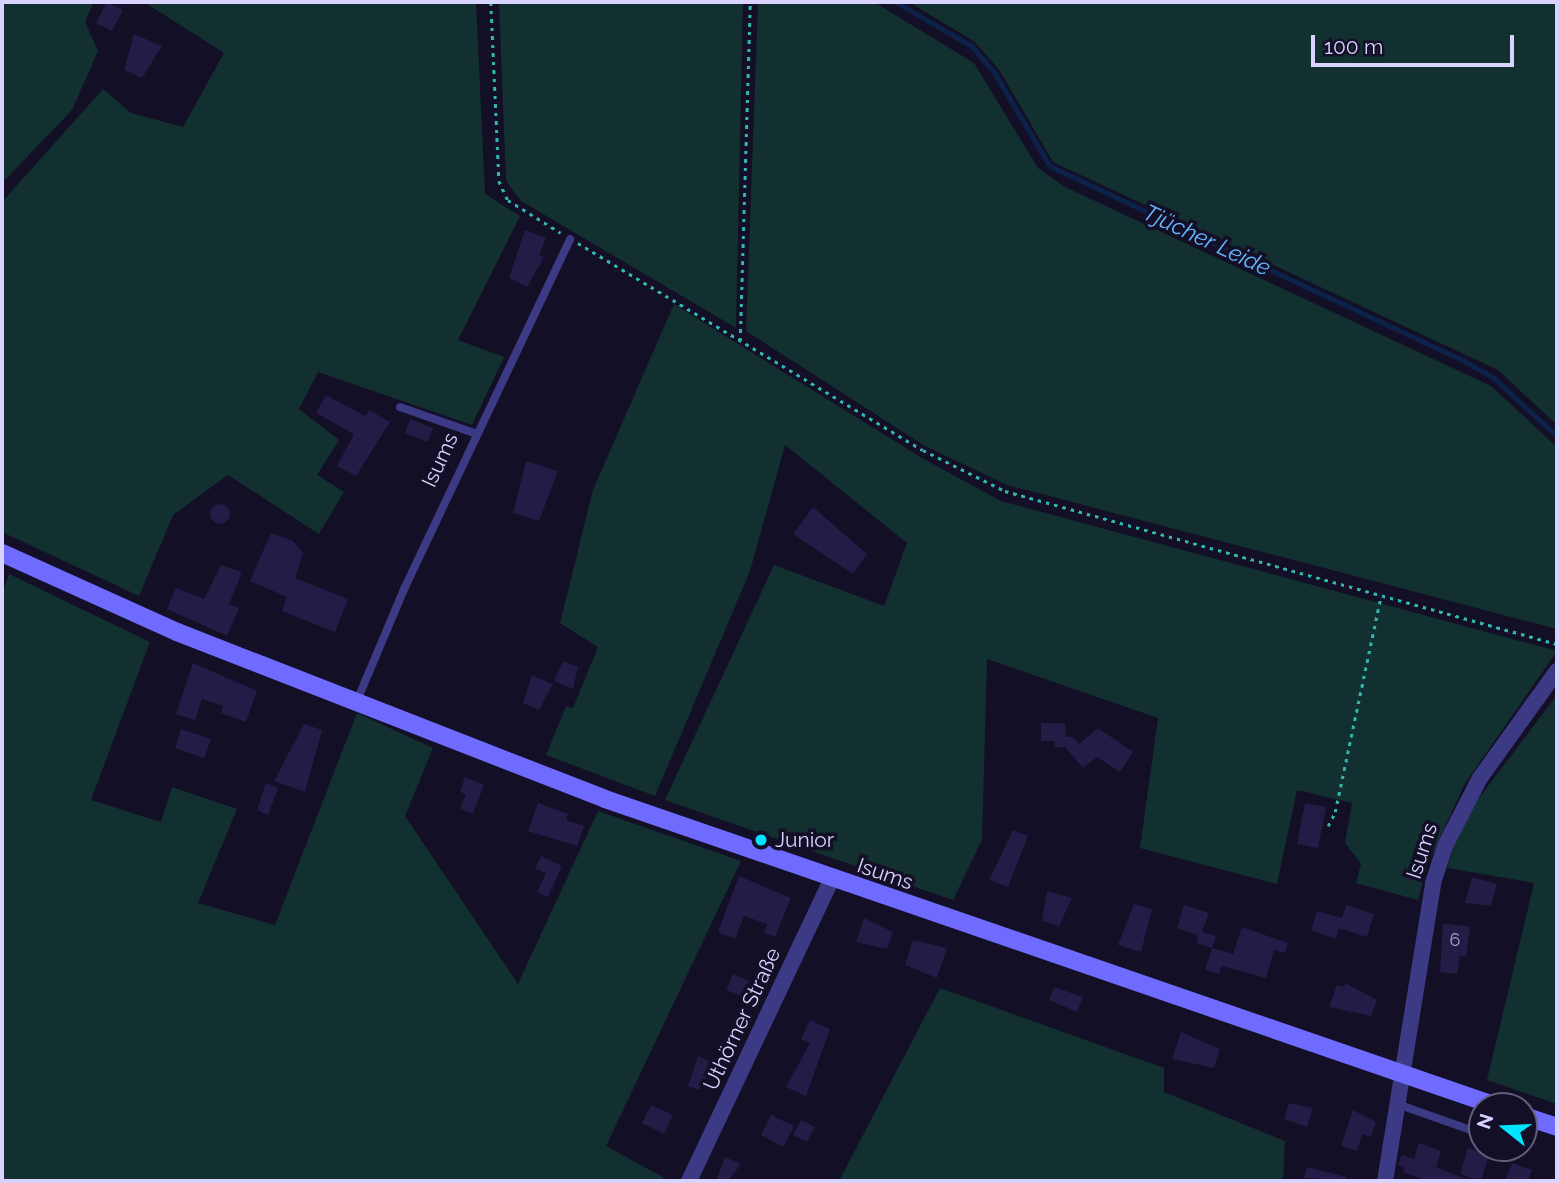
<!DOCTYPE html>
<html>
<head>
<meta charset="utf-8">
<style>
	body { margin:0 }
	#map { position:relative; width:1559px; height:1183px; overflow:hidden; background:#130f26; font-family:Raleway,sans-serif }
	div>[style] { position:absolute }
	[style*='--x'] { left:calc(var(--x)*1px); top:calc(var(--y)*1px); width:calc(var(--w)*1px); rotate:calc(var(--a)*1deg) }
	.green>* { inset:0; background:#12302f }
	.stream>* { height:4.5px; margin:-2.25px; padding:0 2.25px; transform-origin:2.25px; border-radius:2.25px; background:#0c2248 }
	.building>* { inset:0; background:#241b47 }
	.round { border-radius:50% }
	.path>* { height:2.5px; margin-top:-1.25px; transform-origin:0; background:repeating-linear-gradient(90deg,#2fb8b0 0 3.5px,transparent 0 8.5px) }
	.lane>* { height:8px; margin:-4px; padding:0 4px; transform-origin:4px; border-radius:4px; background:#3d3a85 }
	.street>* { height:16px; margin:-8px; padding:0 8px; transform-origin:8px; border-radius:8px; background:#3d3a85 }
	.secondary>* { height:18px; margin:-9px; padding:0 9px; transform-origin:9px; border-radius:9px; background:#6f6bff }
	.dots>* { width:19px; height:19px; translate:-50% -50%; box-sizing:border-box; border:4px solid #130f26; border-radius:50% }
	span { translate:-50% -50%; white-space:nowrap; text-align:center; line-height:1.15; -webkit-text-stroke:7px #130f26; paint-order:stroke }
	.number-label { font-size:18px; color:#aca6d1 }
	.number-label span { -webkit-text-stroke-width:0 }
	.street-label { font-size:21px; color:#d9d4ff }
	.poi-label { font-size:21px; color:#d9d4ff }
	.left { translate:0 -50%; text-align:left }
	.water-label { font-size:23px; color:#62b6ff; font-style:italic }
	.frame { position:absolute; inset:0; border:4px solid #d9d4ff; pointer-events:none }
	.north { position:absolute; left:1468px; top:1092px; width:70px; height:70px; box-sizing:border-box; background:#130f26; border:2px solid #625e7d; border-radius:50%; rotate:288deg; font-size:19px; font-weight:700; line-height:28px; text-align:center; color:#d9d4ff }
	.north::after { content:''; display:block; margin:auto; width:24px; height:32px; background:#00e5ff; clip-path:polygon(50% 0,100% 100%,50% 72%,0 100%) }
	.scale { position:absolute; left:1311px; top:35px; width:203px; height:32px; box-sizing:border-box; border:4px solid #d9d4ff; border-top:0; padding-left:9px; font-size:21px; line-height:24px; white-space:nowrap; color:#d9d4ff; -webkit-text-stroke:5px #130f26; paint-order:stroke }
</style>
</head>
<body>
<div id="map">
	<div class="green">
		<div style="clip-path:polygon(2px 2px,94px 2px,85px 22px,98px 51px,72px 110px,2px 183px)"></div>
		<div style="clip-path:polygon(144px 2px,476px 2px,485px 194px,520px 216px,458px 340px,504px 357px,472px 425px,318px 372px,299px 409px,339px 440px,317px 475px,344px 492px,319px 534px,228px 475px,173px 515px,139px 596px,2px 532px,2px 202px,103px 89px,131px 113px,183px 127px,224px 53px)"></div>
		<div style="clip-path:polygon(499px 2px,743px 2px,736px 328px,521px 201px,506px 181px)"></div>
		<div style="clip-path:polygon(758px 2px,874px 2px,974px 63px,1038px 168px,1063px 186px,1491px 386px,1557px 447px,1557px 629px,1007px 485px,925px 446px,746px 331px)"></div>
		<div style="clip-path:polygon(909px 2px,1557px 2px,1557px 425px,1498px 370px,1053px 162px,1000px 71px,975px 42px)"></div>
		<div style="clip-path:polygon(674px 304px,922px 458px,1001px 501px,1557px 651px,1464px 785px,1428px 864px,1418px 900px,1356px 883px,1361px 864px,1345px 843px,1352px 803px,1297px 790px,1277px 884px,1140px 848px,1158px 718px,987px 659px,982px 840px,953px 900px,665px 800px,774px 565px,884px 606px,907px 543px,785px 445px,750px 571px,655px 796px,546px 755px,566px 706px,573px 708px,598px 647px,560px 623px,593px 490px)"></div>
		<div style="clip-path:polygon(9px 574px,150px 642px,91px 800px,161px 822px,172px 787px,237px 809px,198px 903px,275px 925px,357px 713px,433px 748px,405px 816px,518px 984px,598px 811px,741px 861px,606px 1146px,670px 1181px,2px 1181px,2px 593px)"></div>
		<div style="clip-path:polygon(1557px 695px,1557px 1104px,1487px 1080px,1534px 883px,1447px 868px,1460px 826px,1472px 807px)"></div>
		<div style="clip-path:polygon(940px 988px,1164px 1068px,1164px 1092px,1285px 1141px,1283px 1181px,839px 1181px)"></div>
	</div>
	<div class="stream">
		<div style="--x:896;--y:2;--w:88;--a:30.1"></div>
		<div style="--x:972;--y:46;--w:38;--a:50"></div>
		<div style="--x:996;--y:75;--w:106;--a:59.3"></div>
		<div style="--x:1050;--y:166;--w:456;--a:25.2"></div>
		<div style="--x:1463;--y:360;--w:36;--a:30"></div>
		<div style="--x:1494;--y:378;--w:86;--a:42.6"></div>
	</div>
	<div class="building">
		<div style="clip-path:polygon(107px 2px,123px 10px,112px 31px,96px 23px)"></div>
		<div style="clip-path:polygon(134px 34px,162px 46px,142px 78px,124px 70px)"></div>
		<div style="clip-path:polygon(525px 230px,546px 238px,539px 255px,544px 257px,527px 287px,509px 278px)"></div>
		<div style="clip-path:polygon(326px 395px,365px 416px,369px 410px,390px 422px,356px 476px,337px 466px,354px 434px,316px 413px)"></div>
		<div style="clip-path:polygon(410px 419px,433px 428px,428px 442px,405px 433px)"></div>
		<div style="clip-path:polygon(526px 461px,558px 471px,539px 521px,513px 513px)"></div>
		<div class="round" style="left:210px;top:504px;width:20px;height:20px"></div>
		<div style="clip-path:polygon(813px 507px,867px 554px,853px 574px,793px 534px)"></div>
		<div style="clip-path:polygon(271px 533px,293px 541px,303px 553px,295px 578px,348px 599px,335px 632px,282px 611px,287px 597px,250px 581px)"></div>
		<div style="clip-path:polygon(221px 565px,242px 572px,229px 604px,239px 608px,227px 636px,167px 609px,176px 588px,204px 599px)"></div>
		<div style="clip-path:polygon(563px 661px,578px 667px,573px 689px,554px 681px)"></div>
		<div style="clip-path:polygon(193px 663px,257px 691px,246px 722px,221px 713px,223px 706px,202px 699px,195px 720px,176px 714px)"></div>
		<div style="clip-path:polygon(532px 675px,553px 684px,539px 710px,523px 703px)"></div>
		<div style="clip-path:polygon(1041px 723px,1065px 723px,1066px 737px,1073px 737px,1079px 744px,1098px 728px,1133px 752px,1120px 772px,1097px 757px,1083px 768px,1065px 747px,1055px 747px,1055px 741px,1041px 741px)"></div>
		<div style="clip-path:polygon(304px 724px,322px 730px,305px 792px,274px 781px)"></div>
		<div style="clip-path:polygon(181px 729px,211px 739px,204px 758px,175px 748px)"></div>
		<div style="clip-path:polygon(465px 777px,484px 785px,473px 814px,460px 809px,466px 794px,460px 792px)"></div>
		<div style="clip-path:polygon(266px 783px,278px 788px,268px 815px,257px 810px)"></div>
		<div style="clip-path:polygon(538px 803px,568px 814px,566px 820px,584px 826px,577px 846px,528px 831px)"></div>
		<div style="clip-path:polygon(1305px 803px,1326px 807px,1318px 848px,1297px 844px)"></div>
		<div style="clip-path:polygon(1013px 830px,1028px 836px,1008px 887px,989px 880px)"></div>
		<div style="clip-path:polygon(541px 856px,562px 866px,548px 897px,537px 892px,546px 873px,535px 869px)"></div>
		<div style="clip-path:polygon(739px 876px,791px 898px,775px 937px,764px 933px,767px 924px,744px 916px,735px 939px,718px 932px)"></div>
		<div style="clip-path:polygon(1472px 877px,1497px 884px,1491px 906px,1465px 903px)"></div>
		<div style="clip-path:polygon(1047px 891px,1072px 898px,1059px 926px,1042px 921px)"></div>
		<div style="clip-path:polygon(1134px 904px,1152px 909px,1141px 952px,1118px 945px)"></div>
		<div style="clip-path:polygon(1184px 905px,1209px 913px,1202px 932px,1216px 936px,1212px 948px,1196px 943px,1198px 935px,1177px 928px)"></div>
		<div style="clip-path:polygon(1346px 905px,1374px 914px,1367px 937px,1339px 928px,1336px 939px,1311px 930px,1317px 911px,1342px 918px)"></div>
		<div style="clip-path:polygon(864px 918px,893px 932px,887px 949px,856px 942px)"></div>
		<div style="clip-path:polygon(1443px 923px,1470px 927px,1466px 957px,1460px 956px,1457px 974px,1440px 972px)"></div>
		<div style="clip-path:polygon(1242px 927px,1288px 943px,1285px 953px,1274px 950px,1266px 978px,1222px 966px,1219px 974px,1205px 970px,1212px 948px,1233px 954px)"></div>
		<div style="clip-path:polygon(913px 940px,947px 948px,937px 978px,905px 965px)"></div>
		<div style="clip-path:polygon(733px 974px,749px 981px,742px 996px,726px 990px)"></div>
		<div style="clip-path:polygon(1345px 983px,1377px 1000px,1371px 1016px,1329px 1007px,1337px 985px,1344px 987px)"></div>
		<div style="clip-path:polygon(1054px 987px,1083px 997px,1077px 1012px,1049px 1000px)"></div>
		<div style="clip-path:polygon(810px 1020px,830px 1029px,806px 1096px,786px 1087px,810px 1043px,801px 1039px)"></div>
		<div style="clip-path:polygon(1181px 1032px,1220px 1049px,1214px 1068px,1172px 1059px)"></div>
		<div style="clip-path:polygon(698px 1056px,714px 1063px,699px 1090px,688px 1086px)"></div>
		<div style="clip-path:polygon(1289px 1103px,1313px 1108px,1307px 1127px,1284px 1119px)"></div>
		<div style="clip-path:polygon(651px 1105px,673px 1115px,664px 1134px,642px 1123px)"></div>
		<div style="clip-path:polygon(1353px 1110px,1376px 1122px,1371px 1137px,1362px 1134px,1357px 1151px,1341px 1146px)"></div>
		<div style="clip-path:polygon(771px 1115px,794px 1126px,783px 1147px,761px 1135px)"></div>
		<div style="clip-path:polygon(801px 1120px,815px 1127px,807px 1142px,793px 1135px)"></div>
		<div style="clip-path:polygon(1419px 1143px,1441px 1151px,1436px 1167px,1471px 1181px,1428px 1181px,1403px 1172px,1404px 1167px,1398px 1165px,1402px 1155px,1414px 1159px)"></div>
		<div style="clip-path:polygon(1468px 1148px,1489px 1154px,1481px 1181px,1460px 1174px)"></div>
		<div style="clip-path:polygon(725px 1157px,741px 1164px,728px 1181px,716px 1181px)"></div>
		<div style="clip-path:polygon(1512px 1163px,1532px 1170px,1528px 1181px,1505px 1181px)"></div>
		<div style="clip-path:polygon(1307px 1167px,1347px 1177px,1347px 1181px,1304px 1178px)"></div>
	</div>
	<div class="path">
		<div style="--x:491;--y:2;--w:179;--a:87.4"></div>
		<div style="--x:499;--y:181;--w:21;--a:65"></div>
		<div style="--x:508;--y:200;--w:62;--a:31.9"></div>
		<div style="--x:578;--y:243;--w:402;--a:31"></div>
		<div style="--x:923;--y:450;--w:92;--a:26.6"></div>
		<div style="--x:1005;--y:491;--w:573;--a:15.49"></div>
		<div style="--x:740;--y:341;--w:339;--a:-88.3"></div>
		<div style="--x:1328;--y:826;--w:16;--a:-63"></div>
		<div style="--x:1335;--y:812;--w:221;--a:-78"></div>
	</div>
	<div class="lane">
		<div style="--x:400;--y:407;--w:82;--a:19.3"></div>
		<div style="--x:356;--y:703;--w:126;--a:-67.1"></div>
		<div style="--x:405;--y:587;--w:385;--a:-64.6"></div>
		<div style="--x:1400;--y:1105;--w:87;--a:19.5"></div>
		<div style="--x:1523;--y:1148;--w:1;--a:0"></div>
	</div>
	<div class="street">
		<div style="--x:689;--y:1181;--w:334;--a:-64.7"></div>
		<div style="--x:1385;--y:1181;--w:302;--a:-80.8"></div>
		<div style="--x:1433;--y:883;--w:39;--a:-72"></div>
		<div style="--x:1445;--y:846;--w:76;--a:-62.8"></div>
		<div style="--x:1480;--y:778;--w:132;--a:-54.3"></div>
	</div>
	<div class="secondary">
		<div style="--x:2;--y:553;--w:192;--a:24.3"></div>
		<div style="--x:177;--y:632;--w:459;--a:21.3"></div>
		<div style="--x:605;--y:799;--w:942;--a:19.01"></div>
		<div style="--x:1524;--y:1116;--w:35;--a:18"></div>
	</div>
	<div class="dots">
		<div style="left:761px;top:840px;background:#00e5ff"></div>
	</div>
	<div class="number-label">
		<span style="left:1455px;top:940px">6</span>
	</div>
	<div class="street-label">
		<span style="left:440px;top:460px;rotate:-65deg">Isums</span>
		<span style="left:1422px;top:851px;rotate:-72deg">Isums</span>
		<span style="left:885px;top:874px;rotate:19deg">Isums</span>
		<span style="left:742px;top:1019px;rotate:-65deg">Uthörner Straße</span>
	</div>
	<div class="poi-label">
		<span class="left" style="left:775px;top:840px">Junior</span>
	</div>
	<div class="water-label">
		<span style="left:1207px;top:240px;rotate:25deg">Tjücher Leide</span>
	</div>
	<div class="frame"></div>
	<div class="north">N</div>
	<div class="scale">100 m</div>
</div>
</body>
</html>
